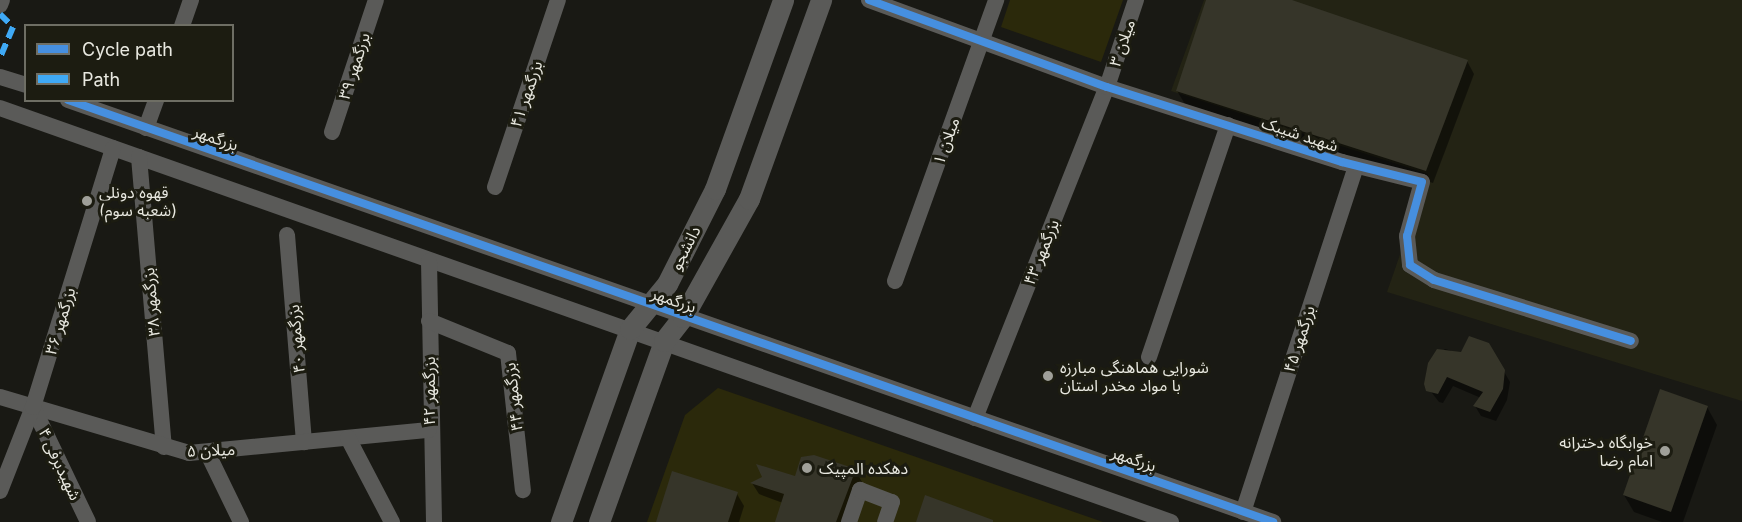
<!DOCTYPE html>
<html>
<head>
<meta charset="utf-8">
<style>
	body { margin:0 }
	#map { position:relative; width:1742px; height:522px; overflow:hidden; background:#191914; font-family:Inter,"Noto Sans Arabic",sans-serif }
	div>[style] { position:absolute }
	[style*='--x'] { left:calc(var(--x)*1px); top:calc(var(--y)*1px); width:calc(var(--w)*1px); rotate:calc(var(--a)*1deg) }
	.built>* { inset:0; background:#232314 }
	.green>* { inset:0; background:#2b290b }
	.shadow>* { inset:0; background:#0007 }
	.building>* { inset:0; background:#363529 }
	.minor>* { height:16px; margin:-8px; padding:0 8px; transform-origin:8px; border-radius:8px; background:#5a5a58 }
	.major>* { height:21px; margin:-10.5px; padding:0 10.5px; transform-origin:10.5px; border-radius:10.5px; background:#5a5a58 }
	.quiet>* { height:6px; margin-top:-3px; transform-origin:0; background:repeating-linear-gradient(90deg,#3fa9f5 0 12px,transparent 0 18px) }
	.cycleway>* { height:8px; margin:-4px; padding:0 4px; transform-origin:4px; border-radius:4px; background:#468fdf }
	.dots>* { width:16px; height:16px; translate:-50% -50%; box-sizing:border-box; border:3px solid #1c1c11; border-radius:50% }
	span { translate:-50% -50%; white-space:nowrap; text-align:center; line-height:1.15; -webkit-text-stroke:6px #1c1c11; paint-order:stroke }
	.street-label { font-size:16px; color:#e8e8e0 }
	.poi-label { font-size:16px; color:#e8e8e0 }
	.left { translate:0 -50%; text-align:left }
	.right { translate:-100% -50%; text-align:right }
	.legend { position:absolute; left:24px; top:24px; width:210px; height:78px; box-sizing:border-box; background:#1c1c11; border:2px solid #6e6e64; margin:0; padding:8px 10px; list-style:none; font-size:18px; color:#e8e8e0 }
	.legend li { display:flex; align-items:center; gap:12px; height:30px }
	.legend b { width:30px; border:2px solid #6e6e64 }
</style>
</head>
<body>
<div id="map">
	<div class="built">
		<div style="clip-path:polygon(1204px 0,1742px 0,1742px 401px,1387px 292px,1428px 174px,1171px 91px)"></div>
	</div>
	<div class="green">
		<div style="clip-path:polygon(1010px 0,1123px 0,1101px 62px,1001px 27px)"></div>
		<div style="clip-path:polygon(718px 388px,1103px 522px,647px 522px,685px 415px)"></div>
	</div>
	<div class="shadow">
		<div style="clip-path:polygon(1208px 0,1287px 0,1467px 61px,1474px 74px,1433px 183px,1185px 104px,1177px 91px)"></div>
		<div style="clip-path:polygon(1488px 344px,1510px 382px,1507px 400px,1496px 421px,1481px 416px,1475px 406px,1481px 398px,1453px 386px,1443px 403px,1439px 402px,1425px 384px,1433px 357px,1445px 349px,1462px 354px)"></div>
		<div style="clip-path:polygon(1707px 407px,1717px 425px,1683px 522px,1662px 522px,1634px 512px,1624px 495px)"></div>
		<div style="clip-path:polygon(855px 470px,862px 482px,848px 522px,777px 522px,783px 503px,759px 494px,752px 483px)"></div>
		<div style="clip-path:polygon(737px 494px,744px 506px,739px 522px,657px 522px)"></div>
	</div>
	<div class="building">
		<div style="clip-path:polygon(1206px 0,1292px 0,1468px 60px,1426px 171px,1176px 91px)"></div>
		<div style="clip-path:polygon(1469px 336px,1489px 343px,1505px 370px,1503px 389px,1490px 412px,1473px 406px,1483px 392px,1447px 377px,1438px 394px,1426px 391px,1424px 384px,1428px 363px,1437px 349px,1461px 352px)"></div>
		<div style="clip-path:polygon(1660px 389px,1708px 406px,1671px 512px,1623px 495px)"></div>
		<div style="clip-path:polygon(814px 455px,856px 469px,836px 522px,775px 522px,784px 494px,750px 483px,762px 477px,756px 464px,795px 476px,801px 457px)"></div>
		<div style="clip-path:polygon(672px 471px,738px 492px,728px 522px,656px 522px)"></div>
		<div style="clip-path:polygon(925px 495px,993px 520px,993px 522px,916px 522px)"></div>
	</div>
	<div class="minor">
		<div style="--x:869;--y:0;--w:253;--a:20.1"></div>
		<div style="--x:1107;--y:87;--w:247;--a:17.7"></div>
		<div style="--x:1342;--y:162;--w:82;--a:14"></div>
		<div style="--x:1422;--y:182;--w:56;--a:105.5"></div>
		<div style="--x:1407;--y:236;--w:29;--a:84"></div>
		<div style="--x:1410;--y:265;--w:28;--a:32"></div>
		<div style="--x:1434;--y:280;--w:206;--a:17.2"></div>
		<div style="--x:0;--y:5;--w:5;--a:-68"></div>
		<div style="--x:182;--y:26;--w:28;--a:-71"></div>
		<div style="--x:0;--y:77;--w:27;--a:17"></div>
		<div style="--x:68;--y:100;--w:1277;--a:19.3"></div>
		<div style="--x:0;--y:108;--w:1242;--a:19.47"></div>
		<div style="--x:146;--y:128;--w:30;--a:-70"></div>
		<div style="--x:332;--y:132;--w:139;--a:-71.6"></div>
		<div style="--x:139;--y:157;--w:291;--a:85.1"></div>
		<div style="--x:495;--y:187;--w:197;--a:-71.4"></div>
		<div style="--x:287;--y:235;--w:208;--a:85.3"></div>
		<div style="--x:429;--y:261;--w:261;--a:88.9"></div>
		<div style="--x:895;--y:281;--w:299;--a:-70.2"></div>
		<div style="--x:429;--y:321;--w:85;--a:22.1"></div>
		<div style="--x:508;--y:353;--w:138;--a:83.8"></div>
		<div style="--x:1149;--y:357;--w:245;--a:-71.2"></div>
		<div style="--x:0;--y:397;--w:197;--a:16.5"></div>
		<div style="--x:189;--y:453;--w:241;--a:-5.5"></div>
		<div style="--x:33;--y:407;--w:127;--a:64.4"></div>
		<div style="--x:975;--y:418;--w:356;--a:-68.3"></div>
		<div style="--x:1107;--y:87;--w:92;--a:-71.6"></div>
		<div style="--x:348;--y:438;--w:95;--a:62.4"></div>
		<div style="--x:207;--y:452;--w:78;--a:64.1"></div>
		<div style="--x:0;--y:491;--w:90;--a:-68.6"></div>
		<div style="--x:33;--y:407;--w:271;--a:-72.8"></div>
		<div style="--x:1243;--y:512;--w:364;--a:-71.9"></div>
		<div style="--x:849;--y:522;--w:34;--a:-71"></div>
		<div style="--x:860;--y:490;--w:34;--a:21"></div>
		<div style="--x:892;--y:502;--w:21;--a:109"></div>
	</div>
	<div class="major">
		<div style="--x:561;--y:522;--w:205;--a:-70.3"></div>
		<div style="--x:630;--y:329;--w:58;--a:-50.6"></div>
		<div style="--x:667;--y:284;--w:106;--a:-63.2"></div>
		<div style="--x:715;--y:189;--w:201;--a:-70.2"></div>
		<div style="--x:599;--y:522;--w:192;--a:-70.2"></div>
		<div style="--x:664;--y:341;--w:31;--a:-52"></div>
		<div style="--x:683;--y:317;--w:135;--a:-60.8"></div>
		<div style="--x:749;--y:199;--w:212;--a:-70.1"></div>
	</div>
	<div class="quiet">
		<div style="--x:0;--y:14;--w:18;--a:45"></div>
		<div style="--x:13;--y:27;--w:33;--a:113"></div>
	</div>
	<div class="cycleway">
		<div style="--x:869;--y:0;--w:253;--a:20.1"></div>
		<div style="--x:1107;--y:87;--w:247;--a:17.7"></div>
		<div style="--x:1342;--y:162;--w:82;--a:14"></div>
		<div style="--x:1422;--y:182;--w:56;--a:105.5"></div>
		<div style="--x:1407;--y:236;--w:29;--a:84"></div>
		<div style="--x:1410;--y:265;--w:28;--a:32"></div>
		<div style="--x:1434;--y:280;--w:206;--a:17.2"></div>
		<div style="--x:68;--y:100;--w:1277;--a:19.3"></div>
	</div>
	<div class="dots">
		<div style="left:87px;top:201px;background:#a0a099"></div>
		<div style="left:1048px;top:376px;background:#a0a099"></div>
		<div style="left:1665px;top:451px;background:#a0a099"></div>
		<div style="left:807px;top:468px;background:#a0a099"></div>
	</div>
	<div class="street-label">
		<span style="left:1122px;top:43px;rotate:-71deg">میلان ۳</span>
		<span style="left:354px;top:66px;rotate:-72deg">برزگمهر ۳۹</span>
		<span style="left:526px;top:94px;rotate:-71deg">بزرگمهر ۴۱</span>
		<span style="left:1300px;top:134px;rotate:18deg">شهید شیبک</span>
		<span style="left:216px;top:138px;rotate:19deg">بزرگمهر</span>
		<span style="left:946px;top:141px;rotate:-70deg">میلان ۱</span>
		<span style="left:685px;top:248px;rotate:-63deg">دانشجو</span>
		<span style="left:1041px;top:252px;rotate:-68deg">بزرگمهر ۴۳</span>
		<span style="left:674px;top:300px;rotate:19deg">بزرگمهر</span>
		<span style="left:151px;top:302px;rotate:-95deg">بزرگمهر ۳۸</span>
		<span style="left:60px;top:321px;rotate:-73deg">بزرگمهر ۳۶</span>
		<span style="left:296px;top:339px;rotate:-95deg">بزرگمهر ۴۰</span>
		<span style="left:1299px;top:339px;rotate:-72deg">بزرگمهر ۴۵</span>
		<span style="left:429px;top:391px;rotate:-90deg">بزرگمهر ۴۲</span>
		<span style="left:513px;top:397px;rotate:-96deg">بزرگمهر ۴۴</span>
		<span style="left:211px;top:450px;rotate:-2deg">میلان ۵</span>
		<span style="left:1134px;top:459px;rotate:19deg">بزرگمهر</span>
		<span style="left:60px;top:464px;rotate:65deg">شهیدبرفی ۴</span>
	</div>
	<div class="poi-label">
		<span class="left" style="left:99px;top:201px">قهوه دونلی<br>(شعبه سوم)</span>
		<span class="left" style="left:1060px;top:376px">شورایی هماهنگی مبارزه<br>با مواد مخدر استان</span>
		<span class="right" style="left:1653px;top:451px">خوابگاه دخترانه<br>امام رضا</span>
		<span class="left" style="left:819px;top:468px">دهکده المپیک</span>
	</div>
	<ul class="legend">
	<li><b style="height:8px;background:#468fdf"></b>Cycle path</li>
	<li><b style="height:8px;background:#3fa9f5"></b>Path</li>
	</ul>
</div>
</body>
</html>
